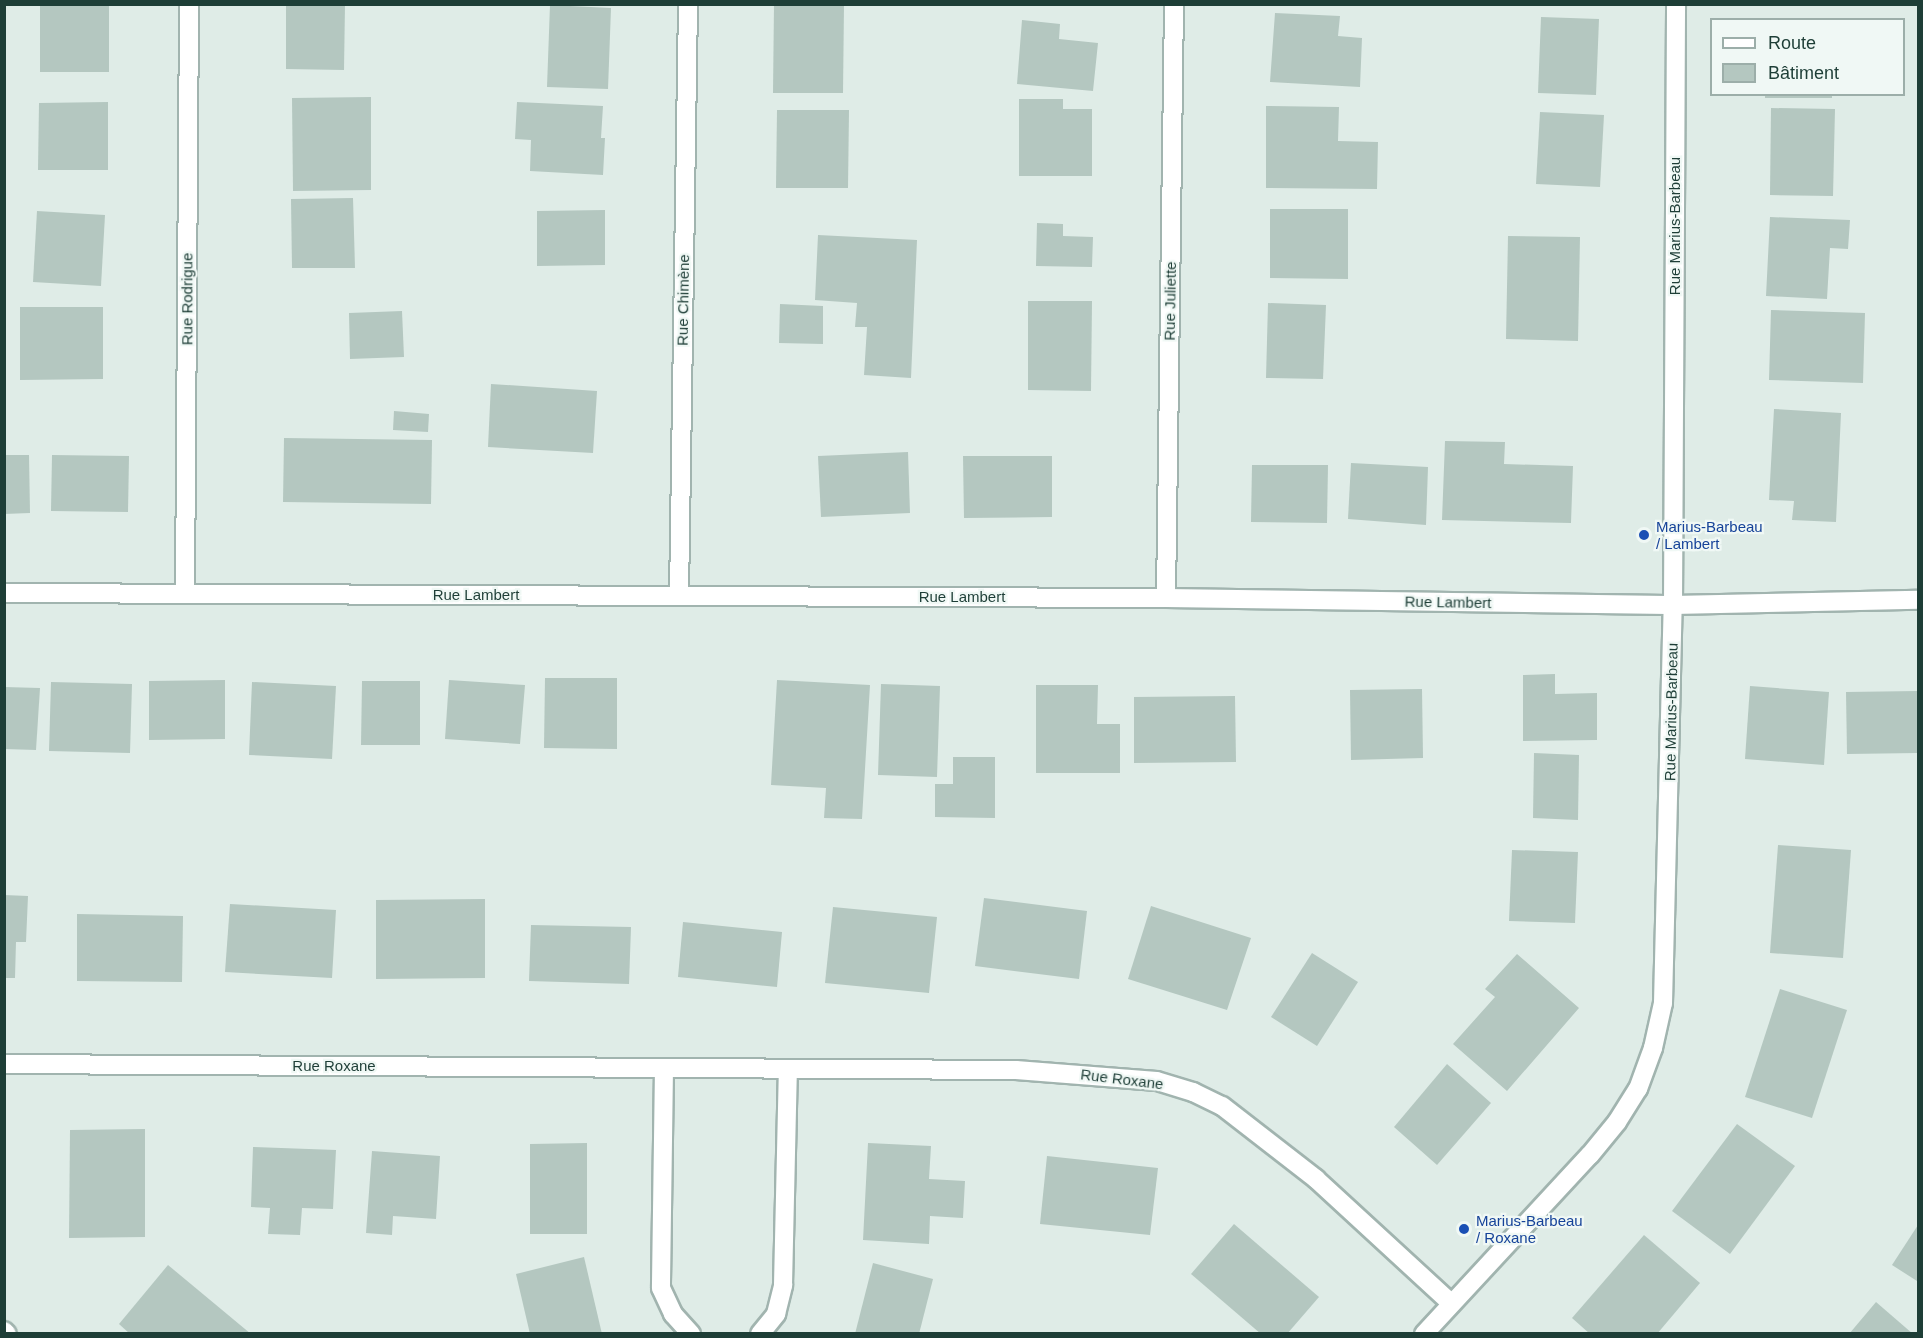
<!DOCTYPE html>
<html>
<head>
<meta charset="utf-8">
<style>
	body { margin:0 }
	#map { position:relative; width:1923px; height:1338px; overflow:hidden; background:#dfece7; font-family:Helvetica,sans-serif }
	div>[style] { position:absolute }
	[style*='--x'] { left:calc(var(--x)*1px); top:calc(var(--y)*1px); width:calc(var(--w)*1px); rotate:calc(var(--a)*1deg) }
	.building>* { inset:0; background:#b4c7c0 }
	.roads { filter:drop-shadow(2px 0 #a1b4af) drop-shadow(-2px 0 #a1b4af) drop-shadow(0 2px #a1b4af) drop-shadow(0 -2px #a1b4af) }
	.minor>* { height:18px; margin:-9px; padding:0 9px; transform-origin:9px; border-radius:9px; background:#fff }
	.dots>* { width:16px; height:16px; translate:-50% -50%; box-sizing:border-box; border:3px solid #f0f8f5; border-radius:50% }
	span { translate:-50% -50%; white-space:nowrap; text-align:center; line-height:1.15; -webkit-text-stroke:4.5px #f0f8f5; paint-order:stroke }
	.street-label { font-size:15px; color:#1e3e37 }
	.transit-label { font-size:15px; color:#164399 }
	.left { translate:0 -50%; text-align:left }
	.frame { position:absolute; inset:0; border:6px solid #1e3e37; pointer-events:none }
	.legend { position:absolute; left:1710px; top:18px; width:195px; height:78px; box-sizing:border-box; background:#f0f8f5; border:2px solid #9caea9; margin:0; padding:8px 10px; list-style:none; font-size:18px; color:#1e3e37 }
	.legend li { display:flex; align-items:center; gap:12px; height:30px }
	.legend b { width:30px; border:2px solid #9caea9 }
</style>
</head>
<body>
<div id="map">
	<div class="building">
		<div style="clip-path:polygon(40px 4px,109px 4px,109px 72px,40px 72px)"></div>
		<div style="clip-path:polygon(286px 4px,345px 4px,344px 70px,286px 69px)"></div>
		<div style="clip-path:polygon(774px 4px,844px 4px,843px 93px,773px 93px)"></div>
		<div style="clip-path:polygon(550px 5px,611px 8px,608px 89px,547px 87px)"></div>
		<div style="clip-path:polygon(1275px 13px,1340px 16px,1338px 36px,1362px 38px,1360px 87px,1270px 82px)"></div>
		<div style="clip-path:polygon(1541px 17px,1599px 19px,1596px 95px,1538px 93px)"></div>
		<div style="clip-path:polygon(1022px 20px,1060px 24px,1059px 39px,1098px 43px,1093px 91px,1017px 84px)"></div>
		<div style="clip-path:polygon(1765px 94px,1832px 94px,1832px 98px,1765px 98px)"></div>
		<div style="clip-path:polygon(371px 97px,371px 190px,293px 191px,292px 98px)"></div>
		<div style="clip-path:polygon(1019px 99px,1063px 99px,1063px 109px,1092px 109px,1092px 176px,1019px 176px)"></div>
		<div style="clip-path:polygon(108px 102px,108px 170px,38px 170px,39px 103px)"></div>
		<div style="clip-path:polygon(517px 102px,603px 106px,601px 138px,605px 138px,603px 175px,530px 171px,531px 140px,515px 139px)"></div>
		<div style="clip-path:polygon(1266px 106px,1339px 107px,1338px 141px,1378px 142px,1377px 189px,1266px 188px)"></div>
		<div style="clip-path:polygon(1771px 108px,1835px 109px,1833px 196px,1770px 195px)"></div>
		<div style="clip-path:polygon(777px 110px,849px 110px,848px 188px,776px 188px)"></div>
		<div style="clip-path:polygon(1540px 112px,1604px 115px,1600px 187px,1536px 184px)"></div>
		<div style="clip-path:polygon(353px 198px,355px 268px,292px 268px,291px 199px)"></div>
		<div style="clip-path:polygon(1270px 209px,1348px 209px,1348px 279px,1270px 278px)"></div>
		<div style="clip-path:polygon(605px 210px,605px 265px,537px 266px,537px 211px)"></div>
		<div style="clip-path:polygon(37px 211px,105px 215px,101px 286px,33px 282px)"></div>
		<div style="clip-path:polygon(1770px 217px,1850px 220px,1848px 249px,1830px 248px,1827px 299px,1766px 296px)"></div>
		<div style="clip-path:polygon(1037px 223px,1063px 224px,1063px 236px,1093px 237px,1092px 267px,1036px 266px)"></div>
		<div style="clip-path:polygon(818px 235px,917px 240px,911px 378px,864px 375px,867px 327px,855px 327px,857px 303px,815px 300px)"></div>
		<div style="clip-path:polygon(1508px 236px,1580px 237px,1578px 341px,1506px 339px)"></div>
		<div style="clip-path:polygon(1028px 301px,1092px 301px,1091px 391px,1028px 390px)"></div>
		<div style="clip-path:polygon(1268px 303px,1326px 305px,1323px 379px,1266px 378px)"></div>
		<div style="clip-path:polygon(780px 304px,823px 306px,823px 344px,779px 343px)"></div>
		<div style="clip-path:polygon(20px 307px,103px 307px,103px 379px,20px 380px)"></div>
		<div style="clip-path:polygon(1771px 310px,1865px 313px,1863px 383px,1769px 380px)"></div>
		<div style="clip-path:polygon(402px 311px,404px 357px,350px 359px,349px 313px)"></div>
		<div style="clip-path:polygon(491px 384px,597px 391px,593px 453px,488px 447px)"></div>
		<div style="clip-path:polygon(1774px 409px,1841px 413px,1836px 522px,1792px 520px,1794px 501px,1769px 500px)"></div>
		<div style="clip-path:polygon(394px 411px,429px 414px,428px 432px,393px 430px)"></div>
		<div style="clip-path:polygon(284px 438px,432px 440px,431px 504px,283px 502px)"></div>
		<div style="clip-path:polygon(1445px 441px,1505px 442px,1504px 464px,1573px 466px,1571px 523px,1442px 520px)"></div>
		<div style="clip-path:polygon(908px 452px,910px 513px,821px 517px,818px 456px)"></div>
		<div style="clip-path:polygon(4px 455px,29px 455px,30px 513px,4px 514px)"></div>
		<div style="clip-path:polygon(52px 455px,129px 456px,128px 512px,51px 511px)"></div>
		<div style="clip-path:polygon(963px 456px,1052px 456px,1052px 517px,964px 518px)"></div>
		<div style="clip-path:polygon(1351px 463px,1428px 467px,1426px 525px,1348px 519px)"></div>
		<div style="clip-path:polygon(1252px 465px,1328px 465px,1327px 523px,1251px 522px)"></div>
		<div style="clip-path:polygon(1555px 674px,1555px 694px,1597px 693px,1597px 740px,1523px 741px,1523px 675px)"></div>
		<div style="clip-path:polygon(545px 678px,617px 678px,617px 749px,544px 748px)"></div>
		<div style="clip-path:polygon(225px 680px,225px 739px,149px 740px,149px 681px)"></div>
		<div style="clip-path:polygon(449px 680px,525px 685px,520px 744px,445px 739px)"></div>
		<div style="clip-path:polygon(777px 680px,870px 685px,862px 819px,824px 818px,826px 788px,771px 785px)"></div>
		<div style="clip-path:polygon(362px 681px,420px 681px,420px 745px,361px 745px)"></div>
		<div style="clip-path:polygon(51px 682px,132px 684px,130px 753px,49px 751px)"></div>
		<div style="clip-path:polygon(252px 682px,336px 686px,332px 759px,249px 755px)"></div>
		<div style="clip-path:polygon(881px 684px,940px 686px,937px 777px,878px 775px)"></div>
		<div style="clip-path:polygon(1036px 685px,1098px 685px,1097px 724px,1120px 724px,1120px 773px,1036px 773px)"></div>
		<div style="clip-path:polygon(1750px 686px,1829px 692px,1824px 765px,1745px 759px)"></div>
		<div style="clip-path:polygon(4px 687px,40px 688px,36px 750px,4px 749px)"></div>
		<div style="clip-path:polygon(1422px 689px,1423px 758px,1351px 760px,1350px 690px)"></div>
		<div style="clip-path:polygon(1918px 691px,1918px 753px,1847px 754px,1846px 692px)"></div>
		<div style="clip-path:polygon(1235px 696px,1236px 762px,1134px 763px,1134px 697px)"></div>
		<div style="clip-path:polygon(1534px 753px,1579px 755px,1578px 820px,1533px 818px)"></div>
		<div style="clip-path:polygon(953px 757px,995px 757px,995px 818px,935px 817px,935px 784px,953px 784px)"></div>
		<div style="clip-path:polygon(1778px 845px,1851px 850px,1843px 958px,1770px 953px)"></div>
		<div style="clip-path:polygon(1512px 850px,1578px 852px,1575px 923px,1509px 921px)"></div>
		<div style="clip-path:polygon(4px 895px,28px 896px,26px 942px,16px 942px,15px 978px,4px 978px)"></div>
		<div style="clip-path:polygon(984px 898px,1087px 911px,1079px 979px,975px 966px)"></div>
		<div style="clip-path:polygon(485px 899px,485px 978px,376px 979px,376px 900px)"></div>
		<div style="clip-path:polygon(230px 904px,336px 910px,332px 978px,225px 972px)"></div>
		<div style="clip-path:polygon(1151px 906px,1251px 938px,1227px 1010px,1128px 979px)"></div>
		<div style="clip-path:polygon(833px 907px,937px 917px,929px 993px,825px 983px)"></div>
		<div style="clip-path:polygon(77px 914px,183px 916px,182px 982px,77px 981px)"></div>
		<div style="clip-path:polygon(683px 922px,782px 932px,777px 987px,678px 977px)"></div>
		<div style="clip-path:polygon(531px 925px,631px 927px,629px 984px,529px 981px)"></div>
		<div style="clip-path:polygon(1312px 953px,1358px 982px,1317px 1046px,1271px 1017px)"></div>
		<div style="clip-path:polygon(1517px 954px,1579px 1008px,1507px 1091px,1453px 1044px,1495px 997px,1485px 989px)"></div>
		<div style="clip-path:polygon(1780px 989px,1847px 1010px,1812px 1118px,1745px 1097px)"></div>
		<div style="clip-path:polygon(1447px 1064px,1491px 1103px,1437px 1165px,1394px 1127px)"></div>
		<div style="clip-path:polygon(1737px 1124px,1795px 1166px,1730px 1254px,1672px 1211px)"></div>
		<div style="clip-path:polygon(145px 1129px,145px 1237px,69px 1238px,70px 1130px)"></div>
		<div style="clip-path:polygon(587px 1143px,587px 1234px,530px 1234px,530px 1144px)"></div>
		<div style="clip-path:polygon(868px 1143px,931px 1146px,929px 1179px,965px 1181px,963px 1218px,930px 1216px,929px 1244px,863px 1240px)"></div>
		<div style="clip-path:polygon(253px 1147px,336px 1150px,333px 1209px,302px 1208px,300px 1235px,268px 1234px,270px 1208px,251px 1207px)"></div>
		<div style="clip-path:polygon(372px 1151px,440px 1156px,436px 1219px,393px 1216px,392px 1235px,366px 1233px)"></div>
		<div style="clip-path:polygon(1047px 1156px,1158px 1168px,1150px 1235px,1040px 1224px)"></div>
		<div style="clip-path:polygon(1234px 1224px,1319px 1297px,1287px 1334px,1261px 1334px,1191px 1274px)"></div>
		<div style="clip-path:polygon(1918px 1225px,1918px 1279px,1917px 1281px,1892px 1265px)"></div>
		<div style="clip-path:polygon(1644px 1235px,1700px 1283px,1657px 1334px,1590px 1334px,1572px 1318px)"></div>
		<div style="clip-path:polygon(584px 1257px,602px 1334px,530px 1334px,516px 1274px)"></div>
		<div style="clip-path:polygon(873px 1263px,933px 1279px,919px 1334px,855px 1334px)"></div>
		<div style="clip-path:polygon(168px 1265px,251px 1334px,130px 1334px,119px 1324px)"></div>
		<div style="clip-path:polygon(1876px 1302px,1913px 1334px,1849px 1334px)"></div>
	</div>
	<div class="roads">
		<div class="minor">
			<div style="--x:4;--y:593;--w:1162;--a:0.25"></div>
			<div style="--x:1166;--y:598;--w:507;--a:0.79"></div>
			<div style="--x:1673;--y:605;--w:245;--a:-1.2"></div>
			<div style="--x:185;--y:593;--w:589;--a:-89.61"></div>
			<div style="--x:679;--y:596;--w:592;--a:-89.13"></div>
			<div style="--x:1166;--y:598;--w:594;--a:-89.23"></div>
			<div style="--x:4;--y:1064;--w:1012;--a:0.34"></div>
			<div style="--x:1016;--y:1070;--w:141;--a:4.5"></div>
			<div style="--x:1157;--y:1081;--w:38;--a:17"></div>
			<div style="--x:1193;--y:1092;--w:32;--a:26"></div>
			<div style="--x:1222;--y:1106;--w:119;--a:37.8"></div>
			<div style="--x:1316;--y:1179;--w:183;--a:42.6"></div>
			<div style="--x:664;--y:1068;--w:220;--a:90.8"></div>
			<div style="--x:661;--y:1288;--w:29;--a:65"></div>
			<div style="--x:673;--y:1314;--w:27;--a:48"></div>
			<div style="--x:4;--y:1331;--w:4;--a:45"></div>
			<div style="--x:760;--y:1334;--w:26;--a:-51"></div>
			<div style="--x:776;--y:1314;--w:30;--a:-76"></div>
			<div style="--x:783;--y:1285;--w:215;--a:-88.7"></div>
			<div style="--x:1424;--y:1334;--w:244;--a:-47.2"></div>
			<div style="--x:1590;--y:1155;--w:43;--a:-50.7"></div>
			<div style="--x:1617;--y:1122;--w:39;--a:-58"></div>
			<div style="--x:1638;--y:1089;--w:44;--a:-69.9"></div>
			<div style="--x:1653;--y:1048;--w:46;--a:-77.5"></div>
			<div style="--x:1663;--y:1003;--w:398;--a:-88.6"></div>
			<div style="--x:1673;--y:605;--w:601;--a:-89.71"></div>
		</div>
	</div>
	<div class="dots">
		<div style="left:1644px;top:535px;background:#1a4fb4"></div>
		<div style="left:1464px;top:1229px;background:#1a4fb4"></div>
	</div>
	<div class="street-label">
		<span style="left:1675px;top:226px;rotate:-90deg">Rue Marius-Barbeau</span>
		<span style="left:187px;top:299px;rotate:-90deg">Rue Rodrigue</span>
		<span style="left:683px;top:300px;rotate:-89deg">Rue Chimène</span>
		<span style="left:1170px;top:301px;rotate:-89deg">Rue Juliette</span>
		<span style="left:476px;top:595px">Rue Lambert</span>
		<span style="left:962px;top:597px">Rue Lambert</span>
		<span style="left:1448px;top:602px;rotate:1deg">Rue Lambert</span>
		<span style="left:1671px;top:712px;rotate:-89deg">Rue Marius-Barbeau</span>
		<span style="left:334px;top:1066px">Rue Roxane</span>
		<span style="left:1122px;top:1079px;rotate:7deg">Rue Roxane</span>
	</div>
	<div class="transit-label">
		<span class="left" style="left:1656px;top:535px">Marius-Barbeau<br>/ Lambert</span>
		<span class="left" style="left:1476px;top:1229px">Marius-Barbeau<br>/ Roxane</span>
	</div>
	<div class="frame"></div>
	<ul class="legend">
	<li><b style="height:8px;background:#fff"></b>Route</li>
	<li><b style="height:16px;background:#b4c7c0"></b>Bâtiment</li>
	</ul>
</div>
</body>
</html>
